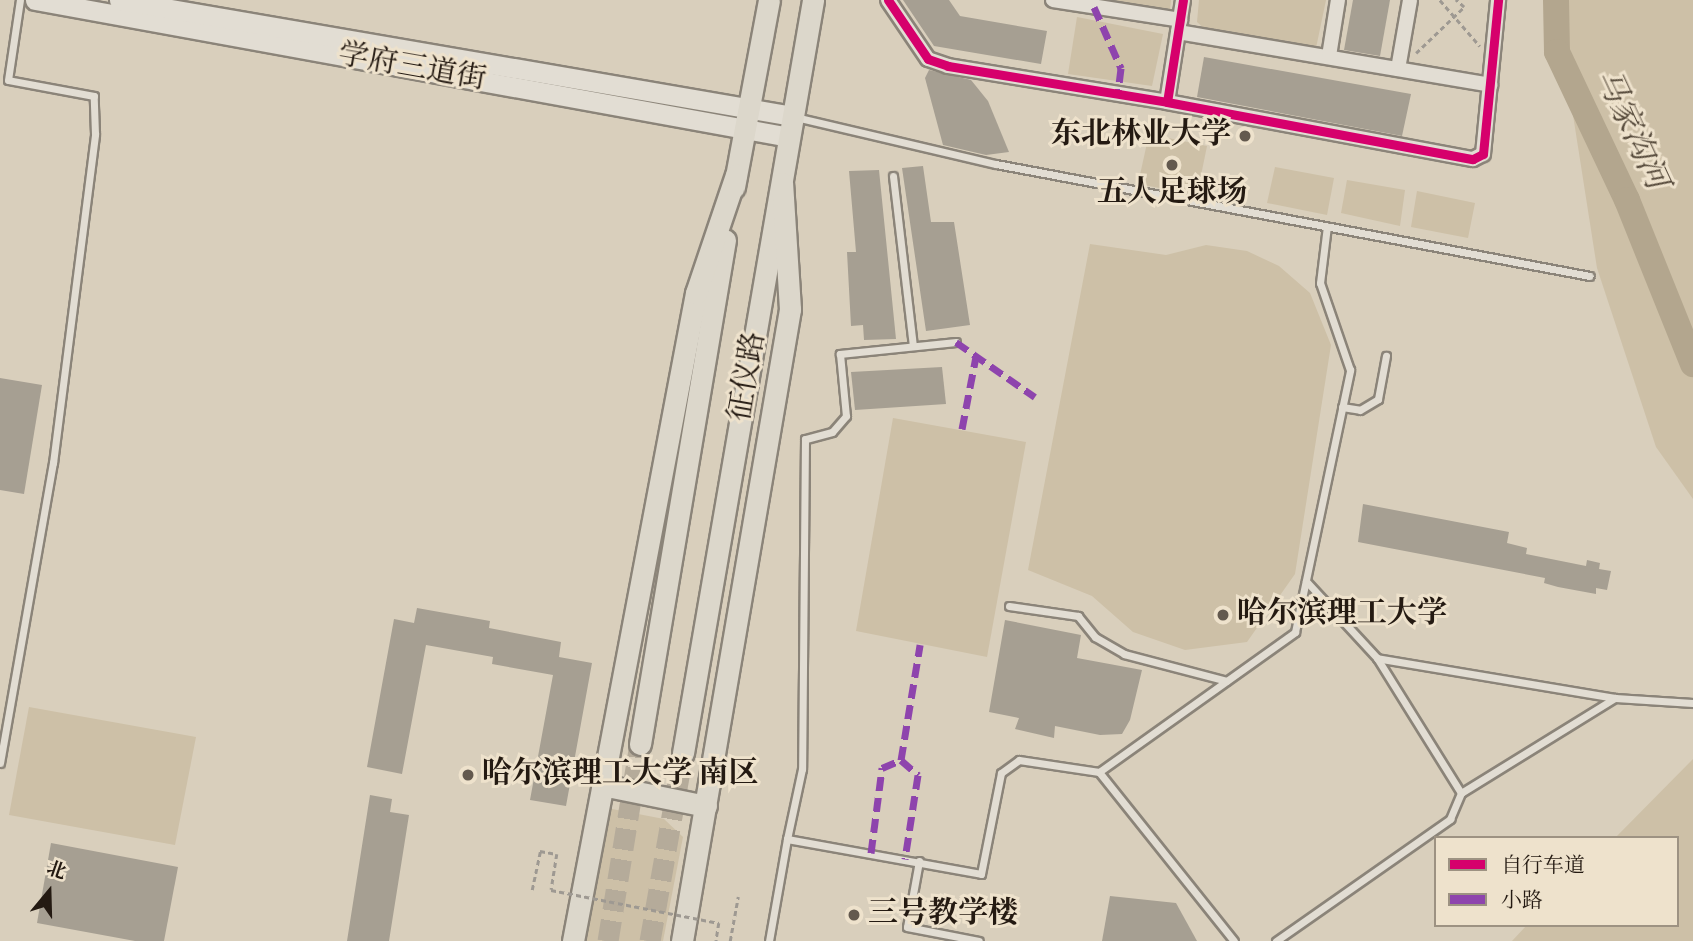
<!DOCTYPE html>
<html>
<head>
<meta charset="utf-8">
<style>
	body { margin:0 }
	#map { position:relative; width:1693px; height:941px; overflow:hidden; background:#d9cfbc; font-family:"Sorts Mill Goudy","Noto Serif SC",serif }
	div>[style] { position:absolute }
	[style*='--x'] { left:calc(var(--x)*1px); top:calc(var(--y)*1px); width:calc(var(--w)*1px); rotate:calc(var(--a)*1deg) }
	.green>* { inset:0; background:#cdc0a7 }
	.river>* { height:26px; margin:-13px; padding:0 13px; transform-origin:13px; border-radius:13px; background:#b3a68e }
	.building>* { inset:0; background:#a69f92 }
	.primary-tunnel>* { height:21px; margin-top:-10.5px; transform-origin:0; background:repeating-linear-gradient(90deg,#b5ab9a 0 21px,transparent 0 31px) }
	.path>* { height:2.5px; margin-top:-1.25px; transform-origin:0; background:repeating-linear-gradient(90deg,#9e9992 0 5px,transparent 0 8.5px) }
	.roads { filter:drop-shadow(2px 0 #8b8479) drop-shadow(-2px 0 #8b8479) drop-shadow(0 2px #8b8479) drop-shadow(0 -2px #8b8479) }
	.lane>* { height:7px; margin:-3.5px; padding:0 3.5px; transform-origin:3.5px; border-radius:3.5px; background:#e2ddd3 }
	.street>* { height:14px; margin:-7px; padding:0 7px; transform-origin:7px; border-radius:7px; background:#e2ddd3 }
	.secondary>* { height:19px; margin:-9.5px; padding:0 9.5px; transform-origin:9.5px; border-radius:9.5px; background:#e2ddd3 }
	.primary>* { height:21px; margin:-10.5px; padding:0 10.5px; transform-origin:10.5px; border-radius:10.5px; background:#dcd7cb }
	.path-bridge>* { height:2.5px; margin-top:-1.25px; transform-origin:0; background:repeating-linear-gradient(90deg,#9e9992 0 5px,transparent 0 8.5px) }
	.quiet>* { height:7px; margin-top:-3.5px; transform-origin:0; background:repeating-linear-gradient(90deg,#8e44ad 0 14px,transparent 0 21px) }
	.cycleway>* { height:9px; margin:-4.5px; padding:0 4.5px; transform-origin:4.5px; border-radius:4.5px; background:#d6006c }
	.dots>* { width:19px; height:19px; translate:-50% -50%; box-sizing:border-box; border:4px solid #eee2cc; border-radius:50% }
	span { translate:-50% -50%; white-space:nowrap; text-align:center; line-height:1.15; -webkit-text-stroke:6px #eee2cc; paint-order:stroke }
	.street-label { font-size:30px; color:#241a12 }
	.poi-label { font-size:30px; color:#241a12; font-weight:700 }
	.right { translate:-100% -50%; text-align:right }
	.left { translate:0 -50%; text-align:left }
	.water-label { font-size:32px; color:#574b3c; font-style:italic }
	.legend { position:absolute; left:1434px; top:836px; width:245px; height:91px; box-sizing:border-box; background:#eee2cc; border:2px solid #9d9282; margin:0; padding:9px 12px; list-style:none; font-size:21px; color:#241a12 }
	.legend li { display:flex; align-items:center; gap:14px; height:35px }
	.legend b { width:35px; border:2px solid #9d9282 }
	.north { position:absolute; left:14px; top:857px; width:70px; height:70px; -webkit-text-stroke:5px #eee2cc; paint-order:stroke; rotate:19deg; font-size:19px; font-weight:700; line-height:28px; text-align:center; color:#241a12 }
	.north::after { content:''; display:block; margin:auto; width:24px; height:32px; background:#241a12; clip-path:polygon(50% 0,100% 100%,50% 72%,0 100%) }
</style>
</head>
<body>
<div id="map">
	<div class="green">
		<div style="clip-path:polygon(1112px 0,1171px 0,1170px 10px)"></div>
		<div style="clip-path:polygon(1199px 0,1326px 0,1316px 48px,1206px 30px,1197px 22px)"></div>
		<div style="clip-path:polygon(1555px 0,1693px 0,1693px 499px,1656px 447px,1597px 268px)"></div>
		<div style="clip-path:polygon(1077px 17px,1163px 34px,1152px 86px,1068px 74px)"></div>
		<div style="clip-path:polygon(1149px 134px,1207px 146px,1197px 195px,1138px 184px)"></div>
		<div style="clip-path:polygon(1275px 167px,1334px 178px,1327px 215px,1267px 203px)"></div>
		<div style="clip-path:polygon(1347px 180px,1405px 190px,1400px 226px,1341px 213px)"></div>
		<div style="clip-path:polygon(1417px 191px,1475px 203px,1468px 238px,1411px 227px)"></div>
		<div style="clip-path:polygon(1090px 244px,1166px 255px,1206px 245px,1247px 251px,1279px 266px,1310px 293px,1331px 345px,1295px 574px,1247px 642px,1185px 650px,1133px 632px,1092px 596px,1028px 570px)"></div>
		<div style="clip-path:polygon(893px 418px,1026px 442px,987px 657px,856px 631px)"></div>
		<div style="clip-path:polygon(29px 707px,196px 737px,175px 845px,9px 815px)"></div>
		<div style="clip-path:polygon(1693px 759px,1693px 941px,1512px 941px,1527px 925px,1677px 925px,1677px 838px,1615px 838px)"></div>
		<div style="clip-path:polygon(607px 808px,664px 819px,683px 837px,663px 941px,582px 941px)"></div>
	</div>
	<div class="river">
		<div style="--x:1556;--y:0;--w:52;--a:88.9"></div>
		<div style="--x:1557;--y:52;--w:164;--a:64.7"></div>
		<div style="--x:1627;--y:200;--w:177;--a:68.1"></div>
	</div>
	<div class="building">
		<div style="clip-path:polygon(903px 0,949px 0,960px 16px,1047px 31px,1041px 64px,934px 46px)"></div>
		<div style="clip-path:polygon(1353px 0,1390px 0,1380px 56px,1344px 50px)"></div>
		<div style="clip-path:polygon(1204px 57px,1411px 94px,1402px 136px,1197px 97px)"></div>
		<div style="clip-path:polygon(929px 70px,971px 80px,988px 101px,1009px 152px,986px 155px,943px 145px,925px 78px)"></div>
		<div style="clip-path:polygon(923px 166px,931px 222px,954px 222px,970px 325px,926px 331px,902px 168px)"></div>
		<div style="clip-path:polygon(879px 170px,896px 339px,864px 340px,863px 325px,851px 326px,847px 252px,856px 252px,849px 171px)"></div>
		<div style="clip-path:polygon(942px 367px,946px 404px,855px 410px,851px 372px)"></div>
		<div style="clip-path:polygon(0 378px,42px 385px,24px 494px,0 490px)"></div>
		<div style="clip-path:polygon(1363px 504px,1509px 532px,1507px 543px,1527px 548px,1526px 554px,1586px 566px,1587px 560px,1600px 563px,1599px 569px,1611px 571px,1607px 590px,1596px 588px,1596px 594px,1558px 587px,1544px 583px,1545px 578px,1358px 542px)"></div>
		<div style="clip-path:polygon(417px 608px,490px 621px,489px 628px,561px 642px,559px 657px,592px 663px,566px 806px,530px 800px,553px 675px,492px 664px,493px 657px,426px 645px,402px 774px,367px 767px,394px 619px,414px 623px)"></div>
		<div style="clip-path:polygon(1005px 620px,1081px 635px,1077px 658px,1142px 670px,1130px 720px,1122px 734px,1100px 735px,1055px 726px,1054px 738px,1015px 729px,1019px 718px,989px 712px)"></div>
		<div style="clip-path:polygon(370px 795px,392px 799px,390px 812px,409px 815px,389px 941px,347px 941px)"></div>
		<div style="clip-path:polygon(51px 843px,178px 867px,164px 941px,135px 941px,37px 923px)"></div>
		<div style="clip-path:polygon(1110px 896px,1176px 903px,1197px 941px,1102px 941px)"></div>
	</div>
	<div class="primary-tunnel">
		<div style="--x:608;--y:941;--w:200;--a:-80.8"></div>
		<div style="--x:650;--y:941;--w:191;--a:-80"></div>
	</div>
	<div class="path">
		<div style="--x:1440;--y:0;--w:61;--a:49"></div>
		<div style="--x:1416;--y:53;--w:66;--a:-43.8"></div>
		<div style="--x:1464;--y:7;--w:11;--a:-139"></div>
		<div style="--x:730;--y:941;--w:45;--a:-79.7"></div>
	</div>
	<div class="roads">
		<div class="lane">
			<div style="--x:795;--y:117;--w:206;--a:13.2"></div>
			<div style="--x:996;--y:164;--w:604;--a:10.68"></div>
			<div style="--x:893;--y:176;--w:171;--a:83.3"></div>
			<div style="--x:956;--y:342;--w:117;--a:174.1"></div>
			<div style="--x:840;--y:354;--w:62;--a:84.5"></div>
			<div style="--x:846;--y:416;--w:21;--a:131"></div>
			<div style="--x:832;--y:432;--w:28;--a:165"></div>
			<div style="--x:805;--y:439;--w:330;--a:90.5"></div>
			<div style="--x:802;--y:769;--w:72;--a:102.1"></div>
			<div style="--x:787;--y:839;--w:197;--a:10.2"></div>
			<div style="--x:981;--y:874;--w:103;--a:-78.8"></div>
			<div style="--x:1001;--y:773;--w:22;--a:-36"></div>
			<div style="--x:1019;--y:760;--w:81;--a:8.5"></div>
			<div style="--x:1099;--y:772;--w:241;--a:-35.5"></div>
			<div style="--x:1295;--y:632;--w:268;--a:-78.1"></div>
			<div style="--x:1350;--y:370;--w:92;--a:-109"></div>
			<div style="--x:1320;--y:283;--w:57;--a:-83"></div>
			<div style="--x:1342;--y:407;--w:18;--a:9"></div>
			<div style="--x:1360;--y:410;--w:21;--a:-31"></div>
			<div style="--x:1378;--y:399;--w:44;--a:-79.5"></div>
			<div style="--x:1306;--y:581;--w:105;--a:47.3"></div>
			<div style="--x:1377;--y:658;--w:159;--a:58.1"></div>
			<div style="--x:1461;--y:793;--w:181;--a:-31.7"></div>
			<div style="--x:1615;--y:698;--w:241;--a:-170.5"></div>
			<div style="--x:1009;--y:606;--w:70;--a:8.2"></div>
			<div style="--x:1078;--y:616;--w:27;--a:51"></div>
			<div style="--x:1095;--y:637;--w:34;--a:30"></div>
			<div style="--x:1124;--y:654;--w:106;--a:14.7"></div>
			<div style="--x:1615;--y:698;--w:78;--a:3.7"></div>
			<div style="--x:0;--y:763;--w:305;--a:-80"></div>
			<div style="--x:53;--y:463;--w:332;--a:-82.7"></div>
			<div style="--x:95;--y:134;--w:38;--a:-92"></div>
			<div style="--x:94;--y:96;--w:87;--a:-169.5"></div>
			<div style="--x:8;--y:80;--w:81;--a:-81.5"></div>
			<div style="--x:1099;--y:772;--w:216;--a:51.4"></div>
			<div style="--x:919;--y:861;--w:67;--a:100.3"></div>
			<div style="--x:907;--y:927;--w:73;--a:11"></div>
			<div style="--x:769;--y:941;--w:104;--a:-80"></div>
			<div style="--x:1276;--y:941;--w:213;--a:-35"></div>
			<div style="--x:1450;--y:819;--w:28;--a:-67"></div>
		</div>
		<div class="street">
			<div style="--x:888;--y:0;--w:71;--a:55.9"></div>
			<div style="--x:928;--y:59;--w:21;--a:19"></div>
			<div style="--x:948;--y:66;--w:222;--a:9.3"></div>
			<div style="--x:1053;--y:0;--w:129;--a:8.9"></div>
			<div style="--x:1183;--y:0;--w:103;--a:98.9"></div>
			<div style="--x:1167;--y:102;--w:311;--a:10.6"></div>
			<div style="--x:1473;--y:159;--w:11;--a:-27"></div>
			<div style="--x:1483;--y:154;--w:155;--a:-84.4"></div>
			<div style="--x:1178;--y:32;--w:317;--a:9.6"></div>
			<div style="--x:1329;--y:56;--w:57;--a:-80.9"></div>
			<div style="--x:1398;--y:69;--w:70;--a:-80.1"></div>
		</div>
		<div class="secondary">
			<div style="--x:35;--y:0;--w:766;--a:10.3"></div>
			<div style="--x:119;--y:0;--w:684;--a:9.77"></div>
		</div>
		<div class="primary">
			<div style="--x:734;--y:187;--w:190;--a:-79.4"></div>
			<div style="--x:640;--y:744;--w:511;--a:-80.43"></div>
			<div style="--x:683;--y:753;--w:764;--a:-80.2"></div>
			<div style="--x:602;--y:785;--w:106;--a:11.4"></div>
			<div style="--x:573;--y:941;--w:660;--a:-79.25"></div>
			<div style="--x:696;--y:293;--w:125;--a:-71.3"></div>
			<div style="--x:682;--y:941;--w:641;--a:-80.3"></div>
			<div style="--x:790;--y:309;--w:126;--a:-93.6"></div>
		</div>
	</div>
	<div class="path-bridge">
		<div style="--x:532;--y:890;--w:40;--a:-78"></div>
		<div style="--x:540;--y:851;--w:17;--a:10"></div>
		<div style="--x:557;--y:854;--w:36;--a:99"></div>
		<div style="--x:551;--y:890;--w:171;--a:11.1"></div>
		<div style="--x:719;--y:923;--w:18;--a:99"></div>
	</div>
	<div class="quiet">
		<div style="--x:1094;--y:7;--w:67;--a:66.1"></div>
		<div style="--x:1121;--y:68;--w:26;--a:97"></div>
		<div style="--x:956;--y:342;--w:96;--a:34.8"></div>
		<div style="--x:962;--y:429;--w:74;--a:-79.1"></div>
		<div style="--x:901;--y:760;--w:117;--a:-80.6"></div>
		<div style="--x:901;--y:760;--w:23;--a:41"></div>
		<div style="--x:918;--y:775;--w:85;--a:98.8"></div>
		<div style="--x:871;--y:853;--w:86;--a:-82.6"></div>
		<div style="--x:882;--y:768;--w:21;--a:-23"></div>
	</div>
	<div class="cycleway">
		<div style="--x:888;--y:0;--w:71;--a:55.9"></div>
		<div style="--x:928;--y:59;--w:21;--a:19"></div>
		<div style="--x:948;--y:66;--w:222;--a:9.3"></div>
		<div style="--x:1183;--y:0;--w:103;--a:98.9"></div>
		<div style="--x:1167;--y:102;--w:311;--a:10.6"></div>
		<div style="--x:1473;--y:159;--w:11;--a:-27"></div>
		<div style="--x:1483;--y:154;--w:155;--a:-84.4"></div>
	</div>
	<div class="dots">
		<div style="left:1245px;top:136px;background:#63594e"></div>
		<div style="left:1172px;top:165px;background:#63594e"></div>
		<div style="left:1223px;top:615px;background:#63594e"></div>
		<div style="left:468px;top:775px;background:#63594e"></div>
		<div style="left:854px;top:915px;background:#63594e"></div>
	</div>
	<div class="street-label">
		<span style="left:412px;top:69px;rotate:10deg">学府三道街</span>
		<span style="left:749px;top:377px;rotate:-80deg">征仪路</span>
	</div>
	<div class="poi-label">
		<span class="right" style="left:1231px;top:136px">东北林业大学</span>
		<span style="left:1172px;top:194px">五人足球场</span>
		<span class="left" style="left:1237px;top:615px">哈尔滨理工大学</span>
		<span class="left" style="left:482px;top:775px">哈尔滨理工大学 南区</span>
		<span class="left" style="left:868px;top:915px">三号教学楼</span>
	</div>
	<div class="water-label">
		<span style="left:1630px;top:130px;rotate:65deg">马家沟河</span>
	</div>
	<ul class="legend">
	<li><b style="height:9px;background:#d6006c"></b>自行车道</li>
	<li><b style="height:9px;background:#8e44ad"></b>小路</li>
	</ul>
	<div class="north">北</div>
</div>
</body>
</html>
